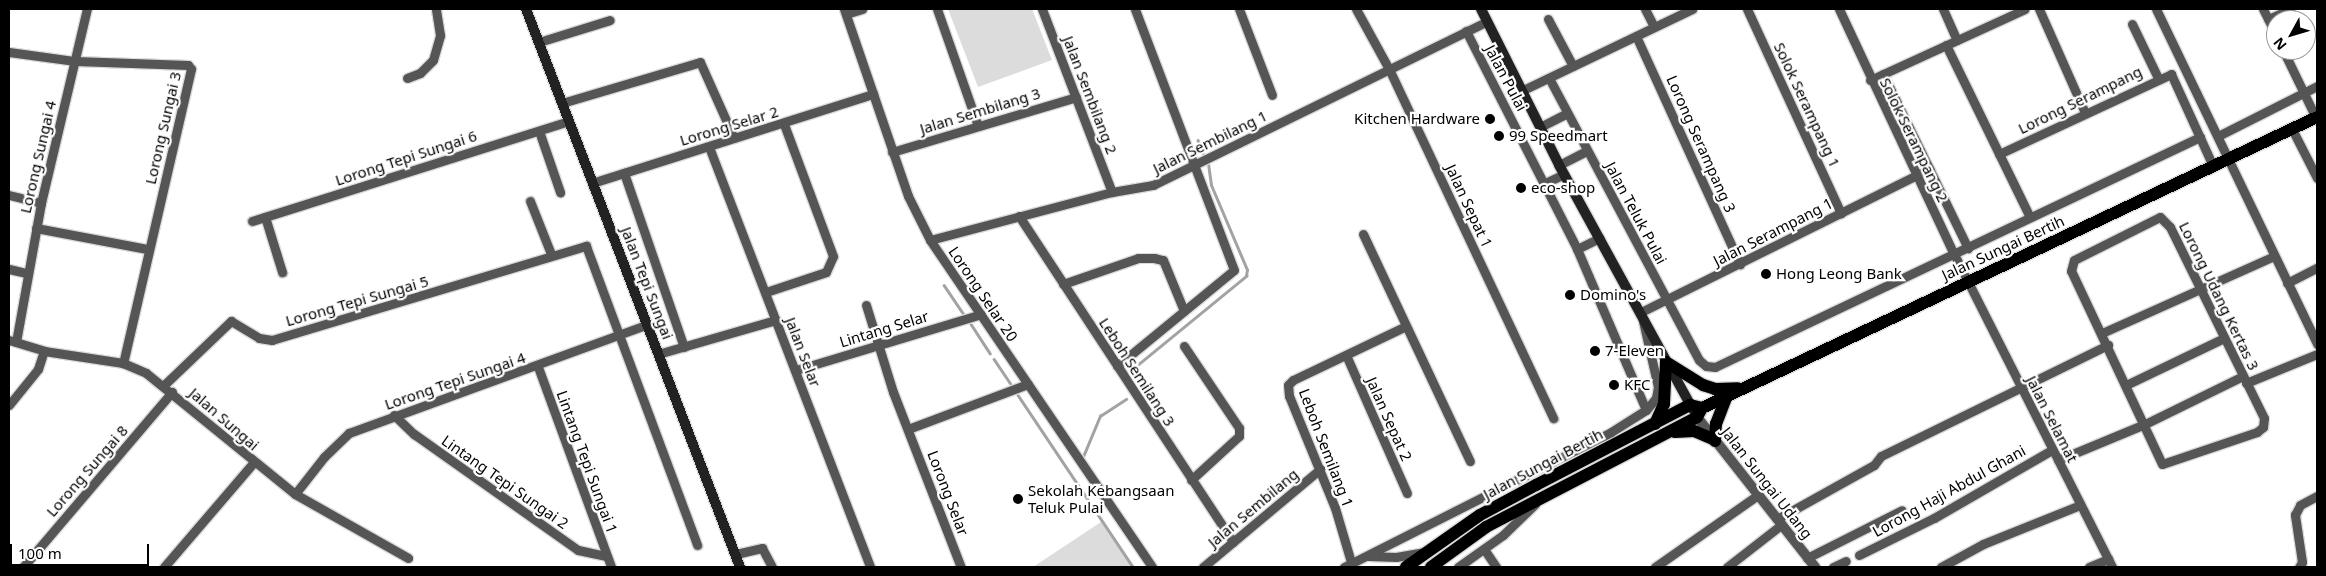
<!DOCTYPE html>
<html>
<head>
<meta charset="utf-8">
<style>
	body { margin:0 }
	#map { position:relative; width:2326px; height:576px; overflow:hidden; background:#fff; font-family:"Noto Sans",sans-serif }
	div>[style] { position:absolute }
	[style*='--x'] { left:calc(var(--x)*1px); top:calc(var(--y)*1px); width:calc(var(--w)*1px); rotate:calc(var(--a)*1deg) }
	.green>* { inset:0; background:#dcdcdc }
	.stream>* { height:2.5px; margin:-1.25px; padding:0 1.25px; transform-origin:1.25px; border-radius:1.25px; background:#a3a3a3 }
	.roads { filter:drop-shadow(1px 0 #dbdbdb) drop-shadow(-1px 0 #dbdbdb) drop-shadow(0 1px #dbdbdb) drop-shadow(0 -1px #dbdbdb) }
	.minor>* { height:9px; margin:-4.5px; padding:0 4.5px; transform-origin:4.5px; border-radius:4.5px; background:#555 }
	.tertiary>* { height:10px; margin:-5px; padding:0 5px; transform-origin:5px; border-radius:5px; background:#555 }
	.secondary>* { height:10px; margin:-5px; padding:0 5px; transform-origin:5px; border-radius:5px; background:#222 }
	.primary>* { height:12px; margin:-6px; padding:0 6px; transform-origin:6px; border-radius:6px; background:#000 }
	.dots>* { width:14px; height:14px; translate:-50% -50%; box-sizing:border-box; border:2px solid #fff; border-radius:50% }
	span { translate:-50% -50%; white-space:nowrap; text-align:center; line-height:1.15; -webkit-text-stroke:4.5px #fff; paint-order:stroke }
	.street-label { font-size:15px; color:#000 }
	.poi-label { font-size:15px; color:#000 }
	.right { translate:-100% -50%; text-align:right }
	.left { translate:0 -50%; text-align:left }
	.frame { position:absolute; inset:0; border:10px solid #000; pointer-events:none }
	.north { position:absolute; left:2266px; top:10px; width:50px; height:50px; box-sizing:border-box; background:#fff; border:1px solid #999; border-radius:50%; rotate:231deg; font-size:14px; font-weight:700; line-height:20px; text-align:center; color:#000 }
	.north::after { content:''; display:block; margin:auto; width:18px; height:22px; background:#000; clip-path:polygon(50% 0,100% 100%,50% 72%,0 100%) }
	.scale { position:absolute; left:10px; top:544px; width:139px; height:22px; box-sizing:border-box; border:2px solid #000; border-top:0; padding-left:6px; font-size:15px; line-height:18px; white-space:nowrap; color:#000; -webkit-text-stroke:4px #fff; paint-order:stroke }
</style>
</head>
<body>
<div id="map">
	<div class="green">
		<div style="clip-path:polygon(948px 9px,1032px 9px,1052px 60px,978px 87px)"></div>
		<div style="clip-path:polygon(1101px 522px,1132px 567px,1033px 567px)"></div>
	</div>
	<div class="stream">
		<div style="--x:1198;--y:140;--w:17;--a:69"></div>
		<div style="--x:944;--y:285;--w:36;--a:56"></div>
		<div style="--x:971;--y:324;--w:35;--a:57"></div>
		<div style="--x:994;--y:359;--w:34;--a:56"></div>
		<div style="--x:1130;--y:380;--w:14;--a:-69"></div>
		<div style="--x:1135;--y:367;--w:144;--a:-39.3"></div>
		<div style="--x:1246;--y:276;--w:6;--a:-81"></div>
		<div style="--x:1247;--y:270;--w:92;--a:-113"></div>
		<div style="--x:1211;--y:185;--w:21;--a:-98"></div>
		<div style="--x:1018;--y:395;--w:207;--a:56.2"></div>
		<div style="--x:1082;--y:459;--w:47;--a:-67.3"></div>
		<div style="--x:1100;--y:416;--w:31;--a:-33"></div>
	</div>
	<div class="roads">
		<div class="minor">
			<div style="--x:844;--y:9;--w:198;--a:71.1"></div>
			<div style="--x:908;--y:196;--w:49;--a:63.4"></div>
			<div style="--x:930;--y:240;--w:395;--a:55.8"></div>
			<div style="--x:937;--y:9;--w:124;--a:70.7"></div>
			<div style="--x:1042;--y:9;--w:196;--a:69.1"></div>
			<div style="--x:1239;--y:9;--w:92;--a:69"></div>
			<div style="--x:1356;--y:9;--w:68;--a:61.2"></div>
			<div style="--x:1389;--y:69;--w:386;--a:64.8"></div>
			<div style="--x:1645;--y:9;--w:20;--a:63"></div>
			<div style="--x:1747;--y:9;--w:225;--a:65.3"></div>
			<div style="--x:1839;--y:9;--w:271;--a:64.9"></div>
			<div style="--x:1954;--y:254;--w:351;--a:63.2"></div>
			<div style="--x:1943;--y:9;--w:34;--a:66"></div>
			<div style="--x:2039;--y:9;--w:114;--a:66.1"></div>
			<div style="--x:2156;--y:9;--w:372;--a:64.3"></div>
			<div style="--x:2263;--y:9;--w:29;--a:63"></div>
			<div style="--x:846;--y:14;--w:17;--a:-17"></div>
			<div style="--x:1548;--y:19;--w:53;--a:62"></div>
			<div style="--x:2268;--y:19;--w:24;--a:-24"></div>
			<div style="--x:2132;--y:24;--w:60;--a:64.3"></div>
			<div style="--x:1466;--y:31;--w:245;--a:63"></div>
			<div style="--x:1577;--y:249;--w:175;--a:66.8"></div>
			<div style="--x:1636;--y:36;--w:251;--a:65.5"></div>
			<div style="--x:539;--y:42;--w:74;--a:-17.2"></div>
			<div style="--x:1946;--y:45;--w:191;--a:64"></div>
			<div style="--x:2283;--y:50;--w:76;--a:64.1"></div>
			<div style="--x:9;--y:52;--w:67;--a:7.8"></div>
			<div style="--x:75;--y:61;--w:113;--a:2"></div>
			<div style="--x:188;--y:65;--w:5;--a:53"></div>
			<div style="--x:191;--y:69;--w:302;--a:103"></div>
			<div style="--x:1883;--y:74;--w:194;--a:64"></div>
			<div style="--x:407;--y:78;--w:14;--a:-21"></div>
			<div style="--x:420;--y:73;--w:18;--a:-45"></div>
			<div style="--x:433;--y:60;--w:26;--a:-74"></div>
			<div style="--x:440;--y:35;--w:26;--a:-99"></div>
			<div style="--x:1549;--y:78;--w:319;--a:62"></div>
			<div style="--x:1699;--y:360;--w:9;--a:41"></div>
			<div style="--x:1706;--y:366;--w:9;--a:6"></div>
			<div style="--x:1715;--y:367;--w:537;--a:-25.37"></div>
			<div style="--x:1870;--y:80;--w:170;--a:-24.6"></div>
			<div style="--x:1521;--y:91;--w:190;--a:-25.6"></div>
			<div style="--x:562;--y:103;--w:144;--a:-16.5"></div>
			<div style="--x:700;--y:62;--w:83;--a:65.9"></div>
			<div style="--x:1540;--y:127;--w:30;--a:-27"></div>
			<div style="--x:2292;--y:129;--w:55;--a:63"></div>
			<div style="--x:539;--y:131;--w:65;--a:71"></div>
			<div style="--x:2218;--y:136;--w:111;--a:-26.8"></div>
			<div style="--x:709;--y:147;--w:450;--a:69"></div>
			<div style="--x:892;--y:152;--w:192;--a:-16.6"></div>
			<div style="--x:1999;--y:154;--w:190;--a:-24.9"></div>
			<div style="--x:2171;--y:74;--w:101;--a:65.5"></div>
			<div style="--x:1559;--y:165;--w:30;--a:-27"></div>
			<div style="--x:624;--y:173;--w:184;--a:71"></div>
			<div style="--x:592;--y:183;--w:295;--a:-17.6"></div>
			<div style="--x:1545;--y:183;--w:21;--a:-25"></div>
			<div style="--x:9;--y:195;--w:33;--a:14"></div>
			<div style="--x:530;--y:201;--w:57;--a:68.4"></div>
			<div style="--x:1019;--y:216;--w:390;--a:56.7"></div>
			<div style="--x:265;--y:217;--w:58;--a:72.8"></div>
			<div style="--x:2160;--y:217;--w:14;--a:45"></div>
			<div style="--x:2170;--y:227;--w:213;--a:63.8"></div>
			<div style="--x:2264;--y:418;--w:9;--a:96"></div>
			<div style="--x:2263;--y:427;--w:8;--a:140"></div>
			<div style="--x:2257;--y:432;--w:100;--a:161.4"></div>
			<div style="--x:2162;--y:464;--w:213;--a:-115.2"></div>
			<div style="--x:2071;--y:271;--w:11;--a:-75"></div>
			<div style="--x:2074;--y:260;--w:96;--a:-26.6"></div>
			<div style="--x:252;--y:221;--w:332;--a:-17.5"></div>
			<div style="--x:36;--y:228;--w:113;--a:10.7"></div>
			<div style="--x:1363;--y:234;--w:251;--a:64.8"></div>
			<div style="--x:930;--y:240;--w:188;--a:-14.8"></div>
			<div style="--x:1112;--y:192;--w:42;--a:-9.7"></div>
			<div style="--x:1153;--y:185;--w:371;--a:-26.1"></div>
			<div style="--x:1577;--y:249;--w:25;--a:-26"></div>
			<div style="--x:9;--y:269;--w:18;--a:13"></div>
			<div style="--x:2287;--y:283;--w:34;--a:-27"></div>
			<div style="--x:1063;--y:284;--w:79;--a:-19.1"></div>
			<div style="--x:1138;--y:258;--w:16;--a:0"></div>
			<div style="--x:1154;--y:258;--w:9;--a:13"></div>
			<div style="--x:1163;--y:260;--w:55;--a:67.6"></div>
			<div style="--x:766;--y:292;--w:63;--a:-18.4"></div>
			<div style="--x:826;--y:272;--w:17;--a:-66"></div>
			<div style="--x:833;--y:256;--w:141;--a:-110.4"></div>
			<div style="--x:866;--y:305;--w:91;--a:72.8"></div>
			<div style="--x:893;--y:392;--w:188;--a:68.8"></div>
			<div style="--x:2102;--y:333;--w:188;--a:-24.1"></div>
			<div style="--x:9;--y:340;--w:37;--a:17"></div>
			<div style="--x:44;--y:351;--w:80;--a:8.6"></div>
			<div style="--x:123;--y:363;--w:25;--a:23"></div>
			<div style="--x:146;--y:373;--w:192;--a:39.1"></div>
			<div style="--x:295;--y:494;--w:130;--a:29.5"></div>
			<div style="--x:16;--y:342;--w:141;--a:-79.8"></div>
			<div style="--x:41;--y:203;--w:199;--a:-76.7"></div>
			<div style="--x:1184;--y:346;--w:99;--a:56.1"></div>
			<div style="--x:1239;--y:428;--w:8;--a:90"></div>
			<div style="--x:1239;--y:436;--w:65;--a:137.5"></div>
			<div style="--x:658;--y:354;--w:123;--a:-16.1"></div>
			<div style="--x:1346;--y:355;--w:151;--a:66.2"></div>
			<div style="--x:1117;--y:366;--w:151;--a:-39.4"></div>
			<div style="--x:1234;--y:270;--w:279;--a:-110.8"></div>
			<div style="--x:538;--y:367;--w:213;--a:69.9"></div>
			<div style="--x:796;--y:370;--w:193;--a:-16.8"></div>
			<div style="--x:2246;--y:383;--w:77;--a:-22.2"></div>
			<div style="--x:164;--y:385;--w:93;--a:-43.7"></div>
			<div style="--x:231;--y:321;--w:33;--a:31"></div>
			<div style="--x:259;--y:338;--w:13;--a:9"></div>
			<div style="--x:272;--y:340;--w:328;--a:-16.7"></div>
			<div style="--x:586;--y:246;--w:319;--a:69.6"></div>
			<div style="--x:2126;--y:385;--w:109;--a:-25.6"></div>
			<div style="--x:9;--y:405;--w:46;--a:-51.1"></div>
			<div style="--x:38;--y:369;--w:19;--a:-72"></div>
			<div style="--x:394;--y:415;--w:28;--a:44"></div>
			<div style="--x:414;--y:434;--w:201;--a:35.3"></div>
			<div style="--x:578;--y:550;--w:29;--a:12"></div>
			<div style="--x:908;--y:429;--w:128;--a:-20.6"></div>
			<div style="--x:2058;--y:460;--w:94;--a:-22.5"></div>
			<div style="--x:2145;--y:424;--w:109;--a:-26.1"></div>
			<div style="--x:295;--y:494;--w:47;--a:-51.9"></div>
			<div style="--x:324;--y:457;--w:35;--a:-44"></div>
			<div style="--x:349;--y:433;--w:316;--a:-20"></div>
			<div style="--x:1777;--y:519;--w:111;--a:-29.1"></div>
			<div style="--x:1874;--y:465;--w:11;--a:-52"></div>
			<div style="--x:1881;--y:456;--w:253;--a:-26.1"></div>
			<div style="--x:1484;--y:549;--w:22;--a:56"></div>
			<div style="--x:736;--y:554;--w:27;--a:-13"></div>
			<div style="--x:762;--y:548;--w:21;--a:62"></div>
			<div style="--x:1859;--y:555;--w:84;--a:-26.3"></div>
			<div style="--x:1934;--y:518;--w:136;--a:-30"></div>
			<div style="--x:1368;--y:556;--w:28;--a:2"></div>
			<div style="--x:1396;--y:557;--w:28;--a:-10"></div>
			<div style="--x:1807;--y:558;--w:106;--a:-26.8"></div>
			<div style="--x:1351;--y:562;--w:56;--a:-106.5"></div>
			<div style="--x:1335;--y:508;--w:121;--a:-112.3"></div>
			<div style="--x:1289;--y:396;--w:11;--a:-95"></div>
			<div style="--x:1288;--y:385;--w:7;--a:-45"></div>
			<div style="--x:1293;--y:380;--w:125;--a:-25.5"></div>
			<div style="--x:23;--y:567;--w:230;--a:-49.6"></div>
			<div style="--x:164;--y:567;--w:137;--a:-49.4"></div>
			<div style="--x:1203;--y:567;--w:153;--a:-39.9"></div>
			<div style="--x:1344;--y:567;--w:299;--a:-26.8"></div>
			<div style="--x:1611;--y:432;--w:41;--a:-32.2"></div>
			<div style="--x:1646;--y:410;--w:16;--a:-50"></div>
			<div style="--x:1656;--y:398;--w:11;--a:-80"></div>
			<div style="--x:1658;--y:387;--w:77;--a:-102.8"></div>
			<div style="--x:1641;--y:312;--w:322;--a:-26.4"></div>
			<div style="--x:1458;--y:567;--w:55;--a:-35.4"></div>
			<div style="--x:1503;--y:535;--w:45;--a:-44.1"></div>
			<div style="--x:1655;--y:567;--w:126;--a:-35"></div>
			<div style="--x:1727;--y:567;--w:68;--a:-37.9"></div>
			<div style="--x:1833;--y:567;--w:14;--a:-25"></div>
			<div style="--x:1941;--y:567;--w:48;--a:-28.7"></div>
			<div style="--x:1983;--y:544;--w:105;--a:-21.9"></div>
			<div style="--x:2089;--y:567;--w:21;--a:-23"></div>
			<div style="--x:2299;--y:567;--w:6;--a:-59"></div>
			<div style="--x:2302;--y:562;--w:48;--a:-98.5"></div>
			<div style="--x:2295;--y:515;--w:11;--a:-63"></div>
			<div style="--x:2300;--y:505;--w:19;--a:-28"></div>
		</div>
		<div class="tertiary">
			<div style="--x:1697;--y:417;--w:191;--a:51.8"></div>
		</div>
		<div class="secondary">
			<div style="--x:526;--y:9;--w:598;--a:69.02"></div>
			<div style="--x:1481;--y:9;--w:174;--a:63.4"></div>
			<div style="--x:1559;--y:165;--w:279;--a:61.3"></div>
		</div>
		<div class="primary">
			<div style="--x:1666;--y:362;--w:44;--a:31.9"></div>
			<div style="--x:1703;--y:385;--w:13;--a:18"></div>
			<div style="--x:1715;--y:389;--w:23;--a:-2"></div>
			<div style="--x:1655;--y:424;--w:22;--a:-66"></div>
			<div style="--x:1664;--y:404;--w:42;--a:-87.3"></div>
			<div style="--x:1675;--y:432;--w:19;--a:-3"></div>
			<div style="--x:1694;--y:431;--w:21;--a:23"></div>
			<div style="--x:1715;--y:441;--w:17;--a:-87"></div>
			<div style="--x:1716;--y:424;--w:30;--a:-69"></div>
			<div style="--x:1406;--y:567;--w:90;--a:-35.1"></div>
			<div style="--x:1480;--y:515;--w:64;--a:-28.2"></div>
			<div style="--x:1536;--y:485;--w:174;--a:-27.5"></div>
			<div style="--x:1690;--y:405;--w:12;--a:14"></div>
			<div style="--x:1431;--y:567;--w:68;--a:-36"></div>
			<div style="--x:1486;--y:527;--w:238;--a:-27.5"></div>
			<div style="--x:1697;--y:417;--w:10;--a:-61"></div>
			<div style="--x:1702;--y:408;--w:680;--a:-25.32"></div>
		</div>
	</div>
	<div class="dots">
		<div style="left:1490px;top:119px;background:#000"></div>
		<div style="left:1499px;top:136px;background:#000"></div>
		<div style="left:1521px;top:188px;background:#000"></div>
		<div style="left:1766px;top:274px;background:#000"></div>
		<div style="left:1570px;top:295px;background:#000"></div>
		<div style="left:1595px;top:351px;background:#000"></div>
		<div style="left:1614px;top:385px;background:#000"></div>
		<div style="left:1018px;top:499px;background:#000"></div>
	</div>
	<div class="street-label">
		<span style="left:1506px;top:78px;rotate:62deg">Jalan Pulai</span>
		<span style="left:1090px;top:95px;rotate:69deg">Jalan Sembilang 2</span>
		<span style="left:2080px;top:100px;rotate:-26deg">Lorong Serampang</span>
		<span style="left:1807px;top:105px;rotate:65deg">Solok Serampang 1</span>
		<span style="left:980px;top:111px;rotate:-17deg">Jalan Sembilang 3</span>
		<span style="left:729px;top:126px;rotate:-17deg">Lorong Selar 2</span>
		<span style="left:163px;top:128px;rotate:-77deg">Lorong Sungai 3</span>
		<span style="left:1914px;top:140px;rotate:64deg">Solok Serampang 2</span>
		<span style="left:1210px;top:142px;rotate:-26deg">Jalan Sembilang 1</span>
		<span style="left:1701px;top:144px;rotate:66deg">Lorong Serampang 3</span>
		<span style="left:38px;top:157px;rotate:-77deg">Lorong Sungai 4</span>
		<span style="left:406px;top:158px;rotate:-18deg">Lorong Tepi Sungai 6</span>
		<span style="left:1469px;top:206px;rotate:65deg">Jalan Sepat 1</span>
		<span style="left:1636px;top:213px;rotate:62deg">Jalan Teluk Pulai</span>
		<span style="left:1773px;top:232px;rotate:-27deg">Jalan Serampang 1</span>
		<span style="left:2003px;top:248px;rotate:-25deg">Jalan Sungai Bertih</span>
		<span style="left:647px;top:283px;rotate:69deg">Jalan Tepi Sungai</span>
		<span style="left:983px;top:294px;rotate:56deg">Lorong Selar 20</span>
		<span style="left:2219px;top:296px;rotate:64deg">Lorong Udang Kertas 3</span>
		<span style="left:357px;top:301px;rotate:-16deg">Lorong Tepi Sungai 5</span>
		<span style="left:884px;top:329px;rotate:-17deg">Lintang Selar</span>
		<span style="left:803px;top:352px;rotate:69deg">Jalan Selar</span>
		<span style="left:1137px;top:372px;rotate:57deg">Leboh Semilang 3</span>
		<span style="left:455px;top:381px;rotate:-19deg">Lorong Tepi Sungai 4</span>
		<span style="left:224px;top:419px;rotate:41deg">Jalan Sungai</span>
		<span style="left:1389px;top:419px;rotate:66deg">Jalan Sepat 2</span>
		<span style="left:2052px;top:419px;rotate:63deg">Jalan Selamat</span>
		<span style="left:1326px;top:448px;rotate:69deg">Leboh Semilang 1</span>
		<span style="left:587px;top:462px;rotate:70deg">Lintang Tepi Sungai 1</span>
		<span style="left:1543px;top:464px;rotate:-28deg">Jalan Sungai Bertih</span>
		<span style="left:87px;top:471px;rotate:-49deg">Lorong Sungai 8</span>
		<span style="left:505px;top:482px;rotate:35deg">Lintang Tepi Sungai 2</span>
		<span style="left:1767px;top:483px;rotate:52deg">Jalan Sungai Udang</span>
		<span style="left:1949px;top:491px;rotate:-29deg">Lorong Haji Abdul Ghani</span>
		<span style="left:948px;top:493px;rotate:69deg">Lorong Selar</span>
		<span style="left:1253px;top:508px;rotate:-40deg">Jalan Sembilang</span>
	</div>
	<div class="poi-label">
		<span class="right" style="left:1480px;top:119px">Kitchen Hardware</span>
		<span class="left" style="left:1509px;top:136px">99 Speedmart</span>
		<span class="left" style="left:1531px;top:188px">eco-shop</span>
		<span class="left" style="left:1776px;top:274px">Hong Leong Bank</span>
		<span class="left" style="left:1580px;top:295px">Domino's</span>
		<span class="left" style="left:1605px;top:351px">7-Eleven</span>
		<span class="left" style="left:1624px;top:385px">KFC</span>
		<span class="left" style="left:1028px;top:499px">Sekolah Kebangsaan<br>Teluk Pulai</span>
	</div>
	<div class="frame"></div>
	<div class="north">N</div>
	<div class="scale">100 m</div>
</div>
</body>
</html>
